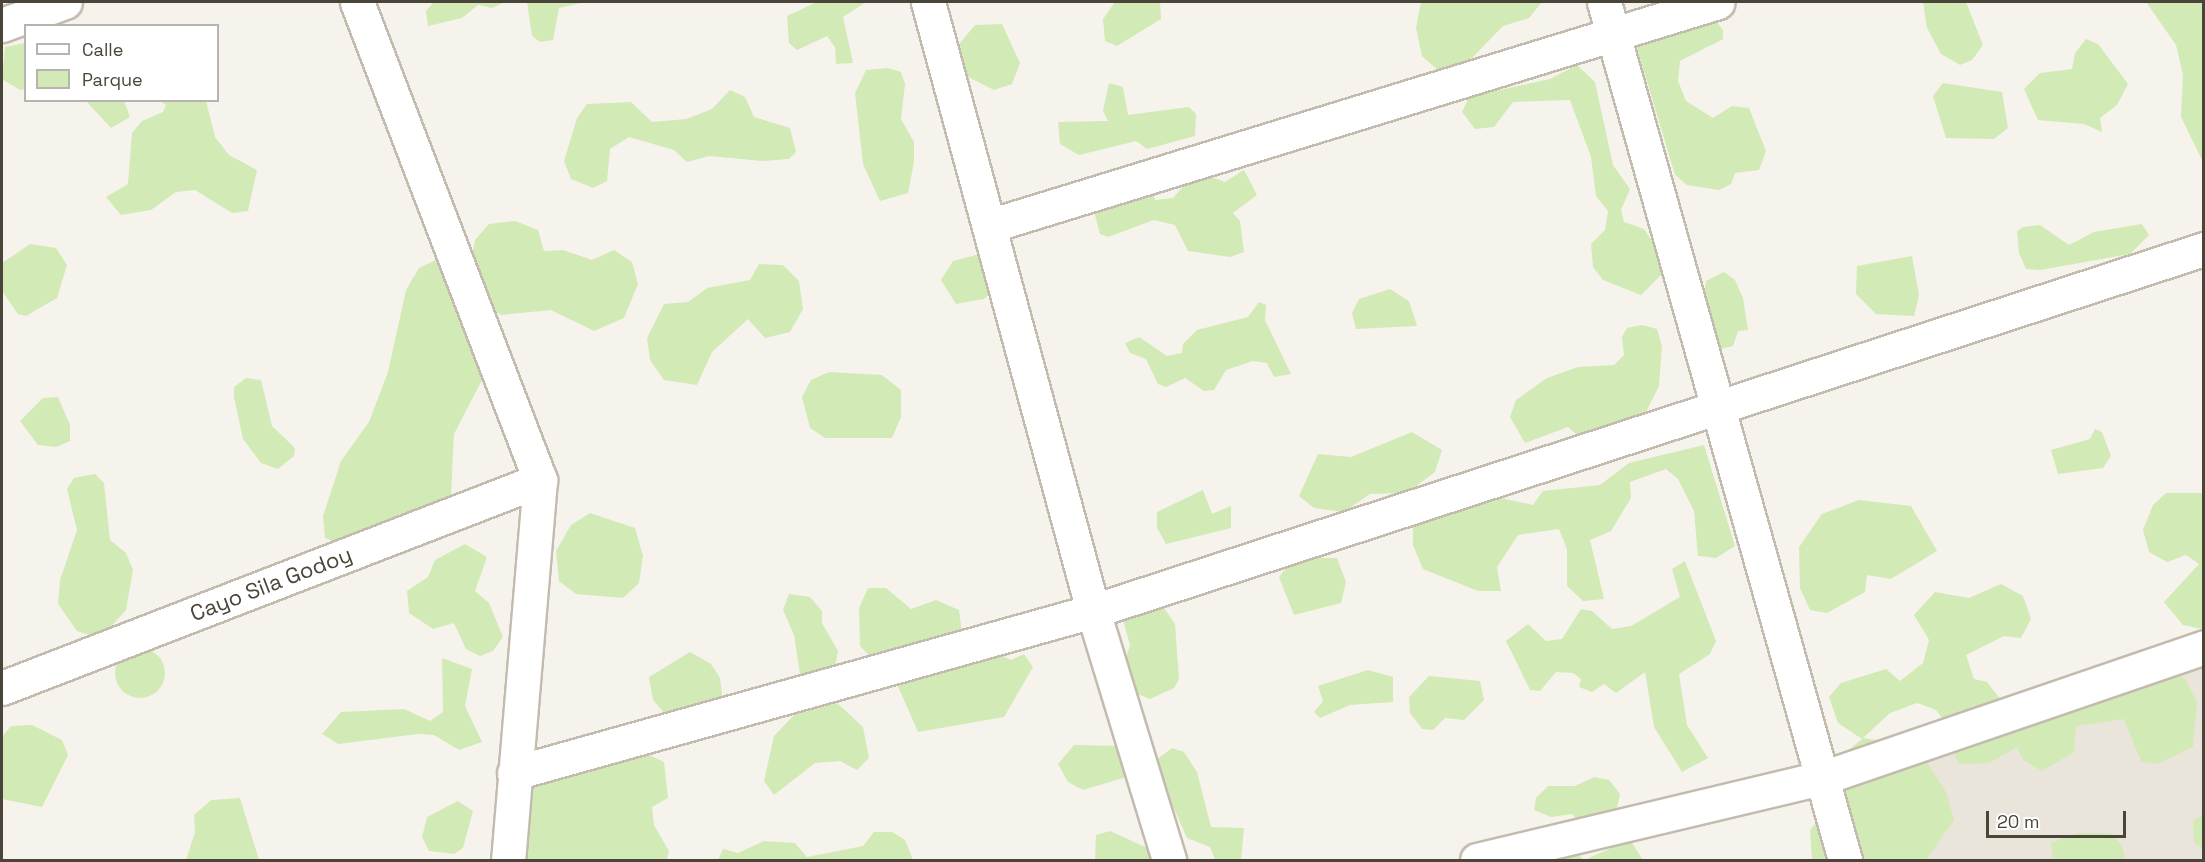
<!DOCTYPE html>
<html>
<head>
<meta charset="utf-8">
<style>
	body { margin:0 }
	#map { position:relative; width:2205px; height:862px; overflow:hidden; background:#f6f3ec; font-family:"Space Grotesk",sans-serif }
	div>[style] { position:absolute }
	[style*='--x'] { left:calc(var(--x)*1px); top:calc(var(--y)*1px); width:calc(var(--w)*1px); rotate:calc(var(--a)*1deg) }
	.residential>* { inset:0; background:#eae5da }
	.green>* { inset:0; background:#d2eab5 }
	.round { border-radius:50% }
	.roads { filter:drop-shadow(2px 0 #c2bbae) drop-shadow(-2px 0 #c2bbae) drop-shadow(0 2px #c2bbae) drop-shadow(0 -2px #c2bbae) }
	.minor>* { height:33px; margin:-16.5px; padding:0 16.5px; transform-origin:16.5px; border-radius:16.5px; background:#fff }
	span { translate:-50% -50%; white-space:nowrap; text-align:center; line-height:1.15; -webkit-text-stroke:4.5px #fff; paint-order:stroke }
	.street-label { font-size:22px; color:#4b4439 }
	.frame { position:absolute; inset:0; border:3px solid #4b4439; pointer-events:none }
	.legend { position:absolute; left:24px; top:24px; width:195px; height:78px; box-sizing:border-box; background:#fff; border:2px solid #b7b4b0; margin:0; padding:8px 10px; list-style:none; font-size:18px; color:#4b4439 }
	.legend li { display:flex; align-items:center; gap:12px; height:30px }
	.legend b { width:30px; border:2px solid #b7b4b0 }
	.scale { position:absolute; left:1986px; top:811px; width:140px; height:27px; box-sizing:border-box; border:3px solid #4b4439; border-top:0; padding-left:8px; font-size:18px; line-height:21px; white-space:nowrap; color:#4b4439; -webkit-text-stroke:4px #fff; paint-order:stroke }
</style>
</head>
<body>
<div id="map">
	<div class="residential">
		<div style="clip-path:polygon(2203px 655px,2203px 860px,1858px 860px,1840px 793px)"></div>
	</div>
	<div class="green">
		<div style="clip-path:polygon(434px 2px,505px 2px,492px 8px,478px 5px,462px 18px,428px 26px,426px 11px)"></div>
		<div style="clip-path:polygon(527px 2px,585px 2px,559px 8px,553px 40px,540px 42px,532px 36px)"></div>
		<div style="clip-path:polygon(817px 2px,866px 2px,843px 17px,853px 63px,836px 64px,835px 47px,827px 36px,797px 50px,789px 43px,787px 16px)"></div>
		<div style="clip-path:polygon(1115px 2px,1160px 2px,1161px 19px,1117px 46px,1105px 41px,1103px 19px)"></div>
		<div style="clip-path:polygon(1421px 2px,1542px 2px,1529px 18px,1503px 26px,1471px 59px,1440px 72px,1422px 56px,1416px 28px)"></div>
		<div style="clip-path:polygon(1923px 2px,1966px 2px,1983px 45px,1972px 60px,1960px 65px,1941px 54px,1927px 28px)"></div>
		<div style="clip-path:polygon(2146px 2px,2203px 2px,2203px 162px,2181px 117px,2183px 75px,2176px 45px)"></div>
		<div style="clip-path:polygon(1708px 11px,1723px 30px,1723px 39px,1680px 61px,1678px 81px,1686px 101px,1713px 118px,1732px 106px,1749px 108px,1766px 151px,1759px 170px,1735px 173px,1731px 184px,1719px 190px,1687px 185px,1675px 175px,1637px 48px,1641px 14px)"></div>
		<div style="clip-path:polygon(1002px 24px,1020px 63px,1012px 84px,994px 90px,962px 74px,960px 43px,975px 25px)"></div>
		<div style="clip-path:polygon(2086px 39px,2098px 44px,2128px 84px,2117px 105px,2100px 118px,2102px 132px,2084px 124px,2038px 120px,2024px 89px,2040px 73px,2072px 69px,2075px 53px)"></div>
		<div style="clip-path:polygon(25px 43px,25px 89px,20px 90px,2px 79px,5px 47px)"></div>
		<div style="clip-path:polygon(1577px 65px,1595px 82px,1613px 165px,1630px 189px,1621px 210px,1624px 222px,1644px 229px,1663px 258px,1662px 274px,1641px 295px,1603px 280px,1593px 267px,1591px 244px,1605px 230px,1608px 211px,1596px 196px,1591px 157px,1570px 100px,1513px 102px,1494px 127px,1475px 129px,1462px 112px,1469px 97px,1550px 79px)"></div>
		<div style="clip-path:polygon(888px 68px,901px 72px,905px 84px,901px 119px,914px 142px,914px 162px,908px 193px,880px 201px,863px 164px,855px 93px,866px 70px)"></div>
		<div style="clip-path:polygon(1109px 83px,1123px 87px,1128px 115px,1189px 107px,1196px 114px,1195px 136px,1147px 149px,1136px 141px,1079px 155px,1060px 144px,1058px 122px,1108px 121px,1103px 111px)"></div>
		<div style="clip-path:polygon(1943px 83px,2002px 92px,2008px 128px,1994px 139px,1946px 138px,1933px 96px)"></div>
		<div style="clip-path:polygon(730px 90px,745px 97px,754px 117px,790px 128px,796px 152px,789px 159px,762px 161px,709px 156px,687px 162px,674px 150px,629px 137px,610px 149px,607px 181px,593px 188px,571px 179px,564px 161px,577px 118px,587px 104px,631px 102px,652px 122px,686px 119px,712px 109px)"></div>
		<div style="clip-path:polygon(86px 101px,124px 101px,130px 117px,111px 128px)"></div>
		<div style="clip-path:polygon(160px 101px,206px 101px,215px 137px,229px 155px,257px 170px,248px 211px,232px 213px,195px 190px,176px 192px,151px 210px,121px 215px,106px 197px,128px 184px,132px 133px,142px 121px,163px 112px,166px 105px)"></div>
		<div style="clip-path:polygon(1244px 170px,1257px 195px,1233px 213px,1240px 221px,1244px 252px,1230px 257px,1188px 251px,1175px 225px,1154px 220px,1108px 237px,1100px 234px,1095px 215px,1112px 188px,1152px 190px,1155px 200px,1173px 198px,1188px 181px,1206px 175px,1225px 182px)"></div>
		<div style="clip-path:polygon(515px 221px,538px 230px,544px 251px,563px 250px,592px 260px,614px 250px,632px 262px,638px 284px,624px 318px,594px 331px,551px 310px,501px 315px,490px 308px,472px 257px,475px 240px,489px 224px)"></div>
		<div style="clip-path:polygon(2142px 224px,2149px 235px,2130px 254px,2040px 270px,2026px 269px,2019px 253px,2017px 231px,2023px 227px,2040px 225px,2069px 245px,2094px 232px)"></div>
		<div style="clip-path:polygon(30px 244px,56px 248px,67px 265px,57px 298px,26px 316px,18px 314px,2px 291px,2px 263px)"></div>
		<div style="clip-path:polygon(980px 254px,993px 291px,984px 299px,956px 304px,941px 280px,953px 261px)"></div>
		<div style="clip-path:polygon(1912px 256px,1919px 295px,1914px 316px,1876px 314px,1856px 294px,1857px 266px)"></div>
		<div style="clip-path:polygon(442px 257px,478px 348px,482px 380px,454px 434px,451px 494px,437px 521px,358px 551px,325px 538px,323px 516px,341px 461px,369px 422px,388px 372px,406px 290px,419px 268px)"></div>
		<div style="clip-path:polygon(759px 264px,783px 265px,799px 281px,803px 309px,790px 332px,765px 338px,748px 319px,712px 352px,697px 385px,664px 380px,650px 360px,647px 338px,664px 304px,688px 302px,707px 288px,750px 280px)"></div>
		<div style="clip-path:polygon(1724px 272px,1735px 280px,1743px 298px,1748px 330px,1738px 331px,1733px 346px,1716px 350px,1703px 303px,1706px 281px)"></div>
		<div style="clip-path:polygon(1390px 289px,1409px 301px,1417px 326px,1356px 329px,1352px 313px,1359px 299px)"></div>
		<div style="clip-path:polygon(1259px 302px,1266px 305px,1265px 320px,1291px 374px,1274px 377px,1267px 363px,1253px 361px,1226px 370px,1214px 390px,1204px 391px,1185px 378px,1166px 387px,1158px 384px,1146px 359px,1130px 353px,1125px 343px,1139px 337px,1167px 356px,1182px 353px,1183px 344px,1197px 330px,1248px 317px)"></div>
		<div style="clip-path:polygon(1642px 325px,1657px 329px,1662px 346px,1659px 386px,1642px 420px,1582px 439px,1568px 427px,1525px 443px,1510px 417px,1516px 400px,1547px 378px,1578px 367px,1614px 365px,1624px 355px,1622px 337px,1627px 328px)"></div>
		<div style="clip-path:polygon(829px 372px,882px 375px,901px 390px,901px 417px,892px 438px,825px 438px,810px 428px,802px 397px,811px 380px)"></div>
		<div style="clip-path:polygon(246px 378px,261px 380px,272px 426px,295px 448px,294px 456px,278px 469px,261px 463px,243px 439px,234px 397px,234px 387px)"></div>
		<div style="clip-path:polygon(58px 397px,70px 425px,70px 441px,56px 447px,38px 445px,20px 421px,43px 398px)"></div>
		<div style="clip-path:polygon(2095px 429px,2102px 432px,2111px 456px,2103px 468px,2058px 474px,2051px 450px,2090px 439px)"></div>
		<div style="clip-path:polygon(1412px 432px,1442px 450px,1435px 472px,1407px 493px,1370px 494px,1344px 512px,1314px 508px,1299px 496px,1318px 454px,1351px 457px)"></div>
		<div style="clip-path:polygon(1704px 445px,1735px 546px,1716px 558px,1698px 556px,1694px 511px,1678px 479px,1666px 469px,1630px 482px,1631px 498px,1611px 531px,1590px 540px,1604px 599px,1583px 601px,1567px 586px,1567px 549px,1559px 529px,1518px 535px,1497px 567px,1501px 591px,1478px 591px,1423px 569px,1413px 545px,1413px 523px,1468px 503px,1501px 498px,1533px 505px,1543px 491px,1600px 485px,1629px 463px)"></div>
		<div style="clip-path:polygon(95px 474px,104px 483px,110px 540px,126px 553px,133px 570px,126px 610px,106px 632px,93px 636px,77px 631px,58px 604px,60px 580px,77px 530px,67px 489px,74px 478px)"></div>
		<div style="clip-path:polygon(1203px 490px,1212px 514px,1231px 506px,1231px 528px,1166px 544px,1157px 528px,1157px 512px)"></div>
		<div style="clip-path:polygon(2166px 493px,2203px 493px,2203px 629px,2183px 625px,2164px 602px,2199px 564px,2186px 555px,2167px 562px,2149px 552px,2143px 530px,2153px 505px)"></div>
		<div style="clip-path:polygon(1859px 500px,1911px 506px,1937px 551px,1891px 579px,1867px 575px,1865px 592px,1827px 613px,1810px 610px,1800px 588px,1799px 547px,1822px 514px)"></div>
		<div style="clip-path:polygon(590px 513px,635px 528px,643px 556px,639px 583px,623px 598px,576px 594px,559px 581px,556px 551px,571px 525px)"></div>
		<div style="clip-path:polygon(465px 544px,487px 557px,475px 591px,489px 603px,503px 637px,493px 651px,480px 656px,466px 649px,454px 623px,433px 629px,409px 613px,407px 591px,428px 577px,435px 560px)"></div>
		<div style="clip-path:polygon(1318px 558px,1337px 558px,1346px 582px,1341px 603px,1294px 615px,1279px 577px,1287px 567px)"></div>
		<div style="clip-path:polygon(1685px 561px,1716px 641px,1710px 654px,1679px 674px,1687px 725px,1708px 758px,1682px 772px,1654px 727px,1645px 672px,1616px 693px,1604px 684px,1592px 692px,1579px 687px,1581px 679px,1573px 673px,1556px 672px,1540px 691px,1530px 690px,1506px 641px,1528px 624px,1546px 641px,1562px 639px,1581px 609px,1592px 611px,1612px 629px,1631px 626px,1680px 597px,1672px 569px)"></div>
		<div style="clip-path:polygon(2001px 584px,2023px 596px,2031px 619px,2021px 638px,2004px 636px,1966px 655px,1974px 679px,1987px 682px,2002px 701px,1945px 722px,1936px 710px,1917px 703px,1890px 713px,1863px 738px,1916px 746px,1946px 792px,1954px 820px,1926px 860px,1858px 860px,1840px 793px,1839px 758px,1862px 739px,1838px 723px,1829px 697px,1841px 683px,1886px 669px,1900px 681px,1923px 663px,1929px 640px,1914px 615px,1935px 592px,1969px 598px)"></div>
		<div style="clip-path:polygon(868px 588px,886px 588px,911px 609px,936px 600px,959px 610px,966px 663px,985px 647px,1011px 660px,1024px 654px,1033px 667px,1004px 717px,918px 732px,897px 684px,860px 646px,859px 608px)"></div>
		<div style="clip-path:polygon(789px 594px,810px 597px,822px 611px,822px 623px,838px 651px,833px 679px,820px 682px,800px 674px,794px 635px,783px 610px)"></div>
		<div style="clip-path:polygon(1162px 605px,1175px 624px,1179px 679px,1174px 688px,1150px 699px,1135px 693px,1127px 679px,1123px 668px,1130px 645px,1123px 620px,1132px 608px)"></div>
		<div class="round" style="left:115px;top:648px;width:50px;height:50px"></div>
		<div style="clip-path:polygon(690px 652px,711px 664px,720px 678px,723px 702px,677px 728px,653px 700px,649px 677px)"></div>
		<div style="clip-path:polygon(2155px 657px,2185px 679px,2197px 702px,2193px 747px,2157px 764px,2141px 761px,2124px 719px,2076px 726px,2074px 752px,2042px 771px,2023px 760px,2017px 747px,1989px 763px,1959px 764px,1953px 750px)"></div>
		<div style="clip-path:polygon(442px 658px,472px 669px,465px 706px,482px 742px,459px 750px,434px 735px,418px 734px,338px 744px,322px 734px,341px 712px,404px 709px,430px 721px,443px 712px)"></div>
		<div style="clip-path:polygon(1368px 670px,1393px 677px,1393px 702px,1350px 705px,1320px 718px,1314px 712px,1323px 701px,1318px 686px)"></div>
		<div style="clip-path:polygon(1429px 676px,1480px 681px,1484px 700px,1464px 720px,1445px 718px,1433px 730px,1422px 729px,1410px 713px,1409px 697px)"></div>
		<div style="clip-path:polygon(837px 703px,863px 727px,869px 758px,857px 770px,840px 761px,815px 763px,774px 795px,764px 781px,774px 736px,794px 715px)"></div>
		<div style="clip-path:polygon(32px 725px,62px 740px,68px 755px,42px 807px,2px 799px,2px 737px,11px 726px)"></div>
		<div style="clip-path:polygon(1074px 745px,1122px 746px,1130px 776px,1083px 790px,1068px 782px,1058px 764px)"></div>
		<div style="clip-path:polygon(634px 748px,664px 762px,668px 798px,652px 807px,654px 825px,669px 851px,667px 860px,509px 860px,511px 810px,535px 781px)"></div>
		<div style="clip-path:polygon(1172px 748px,1184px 752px,1197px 772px,1211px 827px,1244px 828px,1241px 860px,1215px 860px,1210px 847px,1187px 838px,1159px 775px,1156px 760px)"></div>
		<div style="clip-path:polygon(1594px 777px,1609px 780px,1620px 794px,1614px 821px,1581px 824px,1572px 814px,1551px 817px,1534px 810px,1536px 798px,1548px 786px,1575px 786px)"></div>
		<div style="clip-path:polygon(240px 798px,259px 860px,186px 860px,195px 832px,194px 815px,211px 800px)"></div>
		<div style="clip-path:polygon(458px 801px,473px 811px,463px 848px,454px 854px,429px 851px,422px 837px,427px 817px)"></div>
		<div style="clip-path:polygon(2203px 814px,2203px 848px,2194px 843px,2193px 821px)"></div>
		<div style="clip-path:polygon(1821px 817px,1827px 851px,1824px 860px,1812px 860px,1810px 830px)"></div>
		<div style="clip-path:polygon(1110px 831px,1152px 850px,1159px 860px,1095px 860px,1096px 835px)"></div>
		<div style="clip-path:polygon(874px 832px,892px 832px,905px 840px,913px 860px,718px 860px,723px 849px,738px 853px,764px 841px,795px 843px,807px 857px,863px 846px)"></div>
		<div style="clip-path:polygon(2077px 833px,2110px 833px,2122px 846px,2125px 860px,2053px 860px,2051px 843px)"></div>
		<div style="clip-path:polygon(1630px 840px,1643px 860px,1548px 860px,1550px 853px,1574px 851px,1584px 860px)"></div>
	</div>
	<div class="roads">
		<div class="minor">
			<div style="--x:357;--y:2;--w:512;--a:69.05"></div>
			<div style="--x:540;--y:480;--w:381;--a:94.8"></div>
			<div style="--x:928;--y:2;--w:631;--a:74.84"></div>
			<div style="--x:1093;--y:611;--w:260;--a:73"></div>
			<div style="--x:1604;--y:2;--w:891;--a:74.31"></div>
			<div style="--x:2;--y:25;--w:67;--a:-20.1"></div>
			<div style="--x:992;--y:225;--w:759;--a:-17.07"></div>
			<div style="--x:2;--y:688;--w:577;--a:-21.14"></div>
			<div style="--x:514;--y:773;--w:601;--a:-15.63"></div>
			<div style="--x:1093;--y:611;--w:1168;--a:-18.05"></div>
			<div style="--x:1477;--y:860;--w:355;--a:-13.4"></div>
			<div style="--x:1822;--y:778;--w:404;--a:-18.9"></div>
		</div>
	</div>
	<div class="street-label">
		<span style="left:271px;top:584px;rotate:-21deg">Cayo Sila Godoy</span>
	</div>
	<div class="frame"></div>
	<ul class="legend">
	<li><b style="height:8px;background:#fff"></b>Calle</li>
	<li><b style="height:16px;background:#d2eab5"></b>Parque</li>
	</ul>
	<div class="scale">20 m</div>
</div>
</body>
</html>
